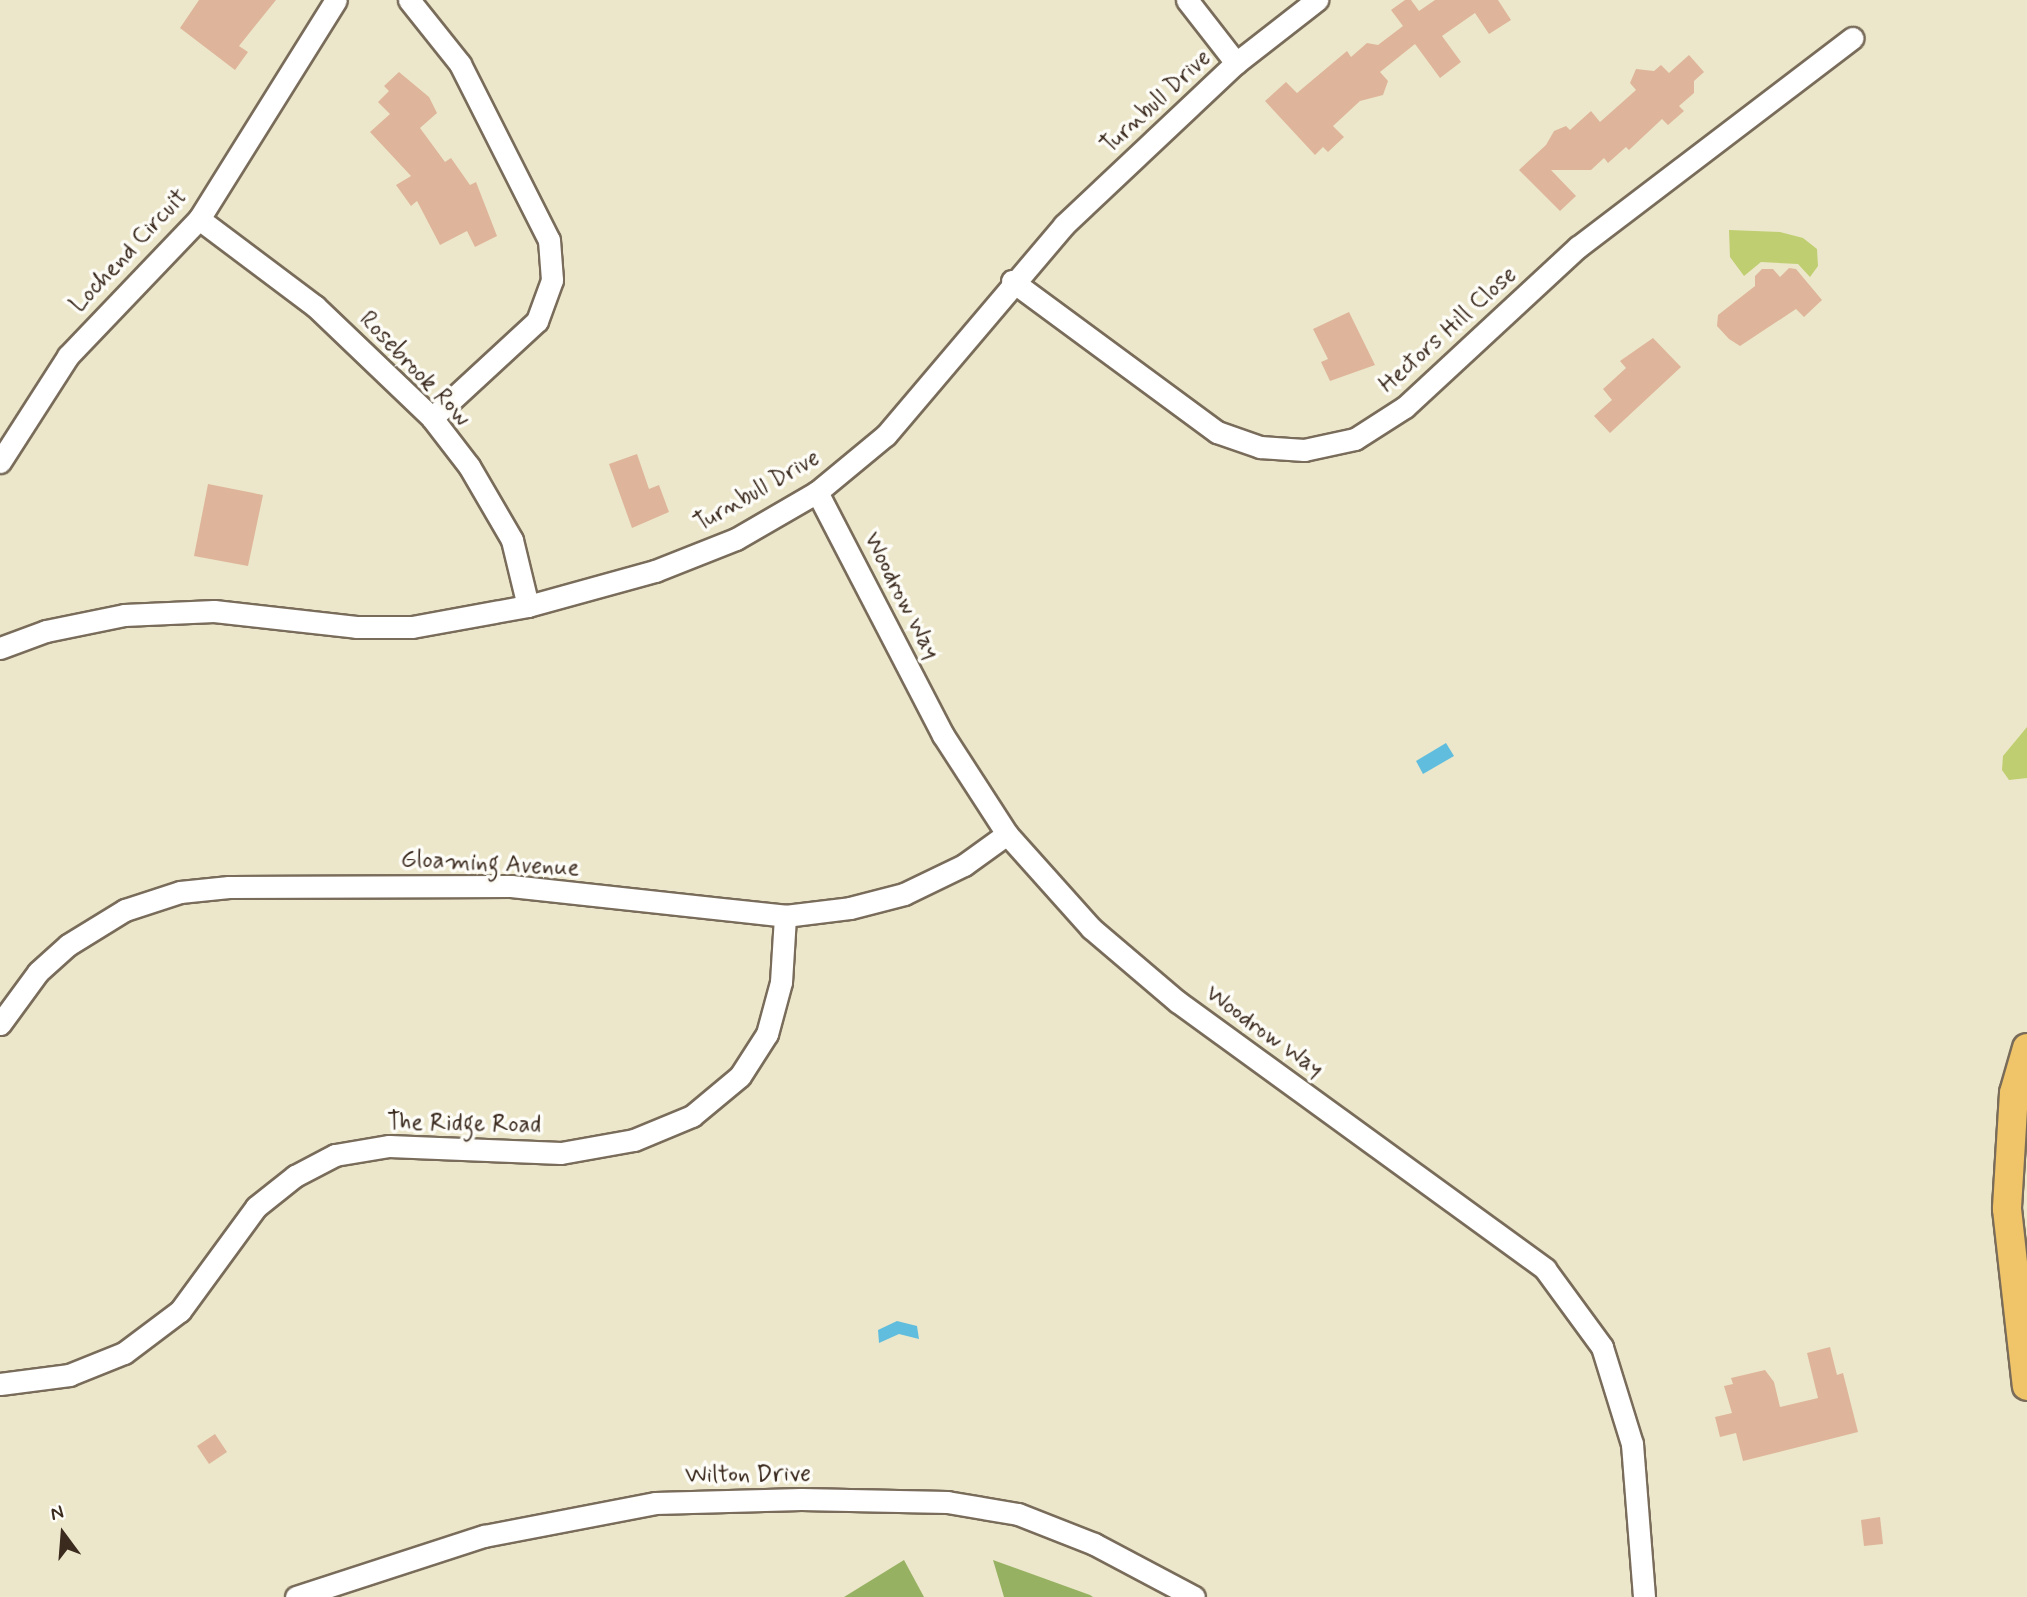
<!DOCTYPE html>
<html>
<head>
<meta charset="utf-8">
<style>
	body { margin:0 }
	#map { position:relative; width:2027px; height:1597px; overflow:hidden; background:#ece7ca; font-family:Mynerve,sans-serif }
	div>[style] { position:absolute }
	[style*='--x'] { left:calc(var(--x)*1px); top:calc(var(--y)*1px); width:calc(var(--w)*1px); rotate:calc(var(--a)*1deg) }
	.green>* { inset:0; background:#bfce70 }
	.forest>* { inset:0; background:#97b162 }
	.water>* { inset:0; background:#60bdde }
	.building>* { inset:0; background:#deb59a }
	.roads { filter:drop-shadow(2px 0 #796c5a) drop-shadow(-2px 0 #796c5a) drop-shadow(0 2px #796c5a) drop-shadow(0 -2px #796c5a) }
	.minor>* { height:21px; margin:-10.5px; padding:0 10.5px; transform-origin:10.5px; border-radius:10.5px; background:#fff }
	.major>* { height:28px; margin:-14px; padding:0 14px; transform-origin:14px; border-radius:14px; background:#f0c469 }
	span { translate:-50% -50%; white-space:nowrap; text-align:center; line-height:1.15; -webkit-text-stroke:7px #fdfcf7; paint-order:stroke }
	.street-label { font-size:24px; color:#3b2a1e }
	.north { position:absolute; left:28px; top:1499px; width:70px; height:70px; -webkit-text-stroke:5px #fdfcf7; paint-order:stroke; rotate:344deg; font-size:19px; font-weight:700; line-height:28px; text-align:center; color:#3b2a1e }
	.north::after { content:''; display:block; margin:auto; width:24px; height:32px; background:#3b2a1e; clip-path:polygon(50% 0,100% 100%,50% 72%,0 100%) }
</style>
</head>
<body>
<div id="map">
	<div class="green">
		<div style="clip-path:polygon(1729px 230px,1780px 232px,1803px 238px,1817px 249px,1818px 266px,1810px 277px,1798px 264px,1761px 262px,1744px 276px,1730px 257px)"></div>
		<div style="clip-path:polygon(2027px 727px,2027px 778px,2009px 780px,2002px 770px,2003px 756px)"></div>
	</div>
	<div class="forest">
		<div style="clip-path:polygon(904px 1560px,924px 1597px,844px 1597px)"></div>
		<div style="clip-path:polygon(993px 1560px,1090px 1595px,1093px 1597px,1004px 1597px)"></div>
	</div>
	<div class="water">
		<div style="clip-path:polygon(1446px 743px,1454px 756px,1423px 774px,1416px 761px)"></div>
		<div style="clip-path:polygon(897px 1321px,917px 1326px,919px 1339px,899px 1334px,879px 1343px,878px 1330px)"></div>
	</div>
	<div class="building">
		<div style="clip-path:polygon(199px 0,276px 0,239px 46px,248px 52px,235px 70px,180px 28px)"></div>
		<div style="clip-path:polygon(1405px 0,1411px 0,1419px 11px,1435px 0,1498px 0,1511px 20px,1489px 34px,1475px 13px,1442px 36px,1461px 62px,1440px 78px,1415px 44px,1380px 72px,1388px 81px,1383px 95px,1360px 101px,1333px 126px,1344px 137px,1328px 152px,1323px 147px,1315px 155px,1265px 101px,1286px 82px,1297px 93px,1347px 51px,1351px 57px,1367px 43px,1378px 45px,1403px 26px,1391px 10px)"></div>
		<div style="clip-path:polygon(1689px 55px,1704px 72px,1694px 81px,1694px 93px,1679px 106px,1684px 111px,1668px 125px,1662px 119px,1629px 150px,1626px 147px,1608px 163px,1604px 158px,1591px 170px,1551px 170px,1576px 196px,1560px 211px,1519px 170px,1546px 145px,1554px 131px,1566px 126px,1570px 130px,1591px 111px,1600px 122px,1636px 90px,1630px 83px,1636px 69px,1654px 71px,1661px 65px,1669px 73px)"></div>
		<div style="clip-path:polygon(399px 72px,429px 97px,437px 113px,420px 128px,445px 162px,451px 158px,470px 185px,476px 182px,497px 236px,475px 247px,467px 231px,440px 245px,417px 201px,411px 206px,396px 185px,411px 176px,370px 132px,390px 114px,378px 102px,389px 91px,384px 86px)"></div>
		<div style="clip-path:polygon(1789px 268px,1796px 269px,1822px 300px,1804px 317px,1796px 309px,1740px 346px,1729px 339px,1717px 326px,1718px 315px,1755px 286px,1755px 276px,1762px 269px,1773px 269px,1780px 277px)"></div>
		<div style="clip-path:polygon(1349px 312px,1375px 365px,1330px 381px,1321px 362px,1328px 359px,1313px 329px)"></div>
		<div style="clip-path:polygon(1653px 338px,1681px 367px,1610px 433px,1594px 416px,1612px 400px,1603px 389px,1626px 368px,1620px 361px)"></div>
		<div style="clip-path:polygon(637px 454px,649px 489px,659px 485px,669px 512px,632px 528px,609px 464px)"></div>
		<div style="clip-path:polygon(208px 484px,263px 495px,248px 566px,194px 556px)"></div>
		<div style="clip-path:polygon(1830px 1347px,1837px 1375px,1843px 1373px,1858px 1432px,1743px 1461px,1736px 1433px,1720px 1437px,1715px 1417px,1732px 1413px,1724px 1386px,1733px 1384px,1731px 1378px,1765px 1370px,1774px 1382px,1780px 1407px,1818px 1398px,1807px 1353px)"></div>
		<div style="clip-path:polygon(215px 1434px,227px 1452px,209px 1464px,197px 1446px)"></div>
		<div style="clip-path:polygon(1880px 1517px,1883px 1544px,1864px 1546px,1861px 1520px)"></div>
	</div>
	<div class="roads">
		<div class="minor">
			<div style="--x:409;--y:0;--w:82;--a:51.4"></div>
			<div style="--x:460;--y:64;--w:197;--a:63.2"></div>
			<div style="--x:549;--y:240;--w:40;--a:85.7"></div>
			<div style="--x:552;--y:280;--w:44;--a:110.1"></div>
			<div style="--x:537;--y:321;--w:143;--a:137.3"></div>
			<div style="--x:1187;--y:0;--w:80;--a:52.1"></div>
			<div style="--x:199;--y:219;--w:145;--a:36.9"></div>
			<div style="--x:315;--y:306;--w:162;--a:43.7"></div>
			<div style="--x:432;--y:418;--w:61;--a:52.4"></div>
			<div style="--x:469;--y:466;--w:86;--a:59.8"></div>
			<div style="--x:512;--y:540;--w:68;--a:76.4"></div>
			<div style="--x:1012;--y:281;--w:255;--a:36.4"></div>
			<div style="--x:1217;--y:432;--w:46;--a:19.2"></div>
			<div style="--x:1260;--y:447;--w:44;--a:3.9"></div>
			<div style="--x:1304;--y:450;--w:52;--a:-12.2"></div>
			<div style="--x:1355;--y:439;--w:59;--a:-32.6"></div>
			<div style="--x:1405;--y:407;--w:236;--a:-42.8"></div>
			<div style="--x:1578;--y:247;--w:345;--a:-37.3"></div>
			<div style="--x:0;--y:462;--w:126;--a:-57.3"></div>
			<div style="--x:68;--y:356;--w:190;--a:-46.3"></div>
			<div style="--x:199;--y:219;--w:258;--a:-58"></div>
			<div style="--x:817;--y:492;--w:274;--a:62.6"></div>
			<div style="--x:943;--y:735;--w:118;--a:57.1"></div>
			<div style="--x:1007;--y:834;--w:126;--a:48.2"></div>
			<div style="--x:1091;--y:928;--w:114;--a:40.4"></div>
			<div style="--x:1178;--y:1002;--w:454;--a:36"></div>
			<div style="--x:1545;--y:1269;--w:97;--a:53.8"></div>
			<div style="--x:1602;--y:1347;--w:102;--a:72.8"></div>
			<div style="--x:1632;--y:1444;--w:153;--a:85.5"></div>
			<div style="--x:0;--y:648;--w:49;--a:-20.3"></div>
			<div style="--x:46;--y:631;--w:80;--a:-11.6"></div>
			<div style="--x:124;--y:615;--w:90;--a:-2.5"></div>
			<div style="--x:214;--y:611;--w:143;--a:6.4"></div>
			<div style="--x:356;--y:627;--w:56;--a:0"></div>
			<div style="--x:412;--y:627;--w:118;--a:-10.3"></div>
			<div style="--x:528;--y:606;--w:132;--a:-15.4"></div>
			<div style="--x:655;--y:571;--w:87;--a:-21.6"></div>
			<div style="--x:736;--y:539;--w:94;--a:-30.1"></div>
			<div style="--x:817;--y:492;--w:89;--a:-39.6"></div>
			<div style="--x:886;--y:435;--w:275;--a:-49.7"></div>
			<div style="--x:1064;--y:225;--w:236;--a:-43.3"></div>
			<div style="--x:1236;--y:63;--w:103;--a:-37.9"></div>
			<div style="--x:0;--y:1024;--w:64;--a:-53.8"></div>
			<div style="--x:38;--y:972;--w:40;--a:-42"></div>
			<div style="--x:68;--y:945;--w:67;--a:-31.6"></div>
			<div style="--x:125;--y:910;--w:58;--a:-18.1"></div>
			<div style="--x:180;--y:892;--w:49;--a:-5.8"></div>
			<div style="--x:229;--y:887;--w:282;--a:-0.2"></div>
			<div style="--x:511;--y:886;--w:276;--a:6.2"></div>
			<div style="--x:785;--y:916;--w:65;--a:-7"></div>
			<div style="--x:850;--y:908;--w:56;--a:-14.5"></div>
			<div style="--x:904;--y:894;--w:67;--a:-25.8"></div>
			<div style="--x:964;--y:865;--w:53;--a:-35.8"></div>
			<div style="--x:0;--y:1384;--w:70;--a:-7.4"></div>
			<div style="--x:69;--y:1375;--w:59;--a:-21.8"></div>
			<div style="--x:124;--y:1353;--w:70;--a:-36.9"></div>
			<div style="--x:180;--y:1311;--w:129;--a:-53.8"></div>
			<div style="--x:256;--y:1207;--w:50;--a:-38.5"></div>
			<div style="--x:295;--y:1176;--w:45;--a:-27.7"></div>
			<div style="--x:335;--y:1155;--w:55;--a:-9.5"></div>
			<div style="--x:389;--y:1146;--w:172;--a:2.3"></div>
			<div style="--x:561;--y:1153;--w:74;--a:-10.1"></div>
			<div style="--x:634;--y:1140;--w:63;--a:-22.5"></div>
			<div style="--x:692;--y:1116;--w:62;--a:-39.8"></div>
			<div style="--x:740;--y:1076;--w:50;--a:-57.3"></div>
			<div style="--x:767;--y:1034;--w:54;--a:-74.9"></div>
			<div style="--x:781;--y:982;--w:66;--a:-86.5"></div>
			<div style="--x:296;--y:1597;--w:198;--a:-18"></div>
			<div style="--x:484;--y:1536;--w:174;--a:-10.9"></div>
			<div style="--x:655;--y:1503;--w:146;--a:-1.6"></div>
			<div style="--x:801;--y:1499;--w:146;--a:1.2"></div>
			<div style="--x:947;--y:1502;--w:72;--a:9.6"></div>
			<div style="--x:1018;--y:1514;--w:82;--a:21.5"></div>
			<div style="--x:1094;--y:1544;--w:113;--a:27.9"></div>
		</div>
		<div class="major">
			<div style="--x:2027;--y:1048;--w:47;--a:106.1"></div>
			<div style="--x:2014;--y:1093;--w:116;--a:93.5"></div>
			<div style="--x:2007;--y:1209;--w:178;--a:83.6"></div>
		</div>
	</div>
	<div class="street-label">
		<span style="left:1156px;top:102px;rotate:-43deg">Turnbull Drive</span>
		<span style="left:129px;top:251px;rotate:-47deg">Lochend Circuit</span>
		<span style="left:1448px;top:330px;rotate:-42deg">Hectors Hill Close</span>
		<span style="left:415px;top:369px;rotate:46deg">Rosebrook Row</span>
		<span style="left:757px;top:491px;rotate:-30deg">Turnbull Drive</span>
		<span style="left:901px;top:596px;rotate:63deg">Woodrow Way</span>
		<span style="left:490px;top:864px;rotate:3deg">Gloaming Avenue</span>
		<span style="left:1264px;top:1032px;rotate:36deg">Woodrow Way</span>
		<span style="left:464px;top:1124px;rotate:1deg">The Ridge Road</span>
		<span style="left:748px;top:1475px;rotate:-1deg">Wilton Drive</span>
	</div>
	<div class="north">N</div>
</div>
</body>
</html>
